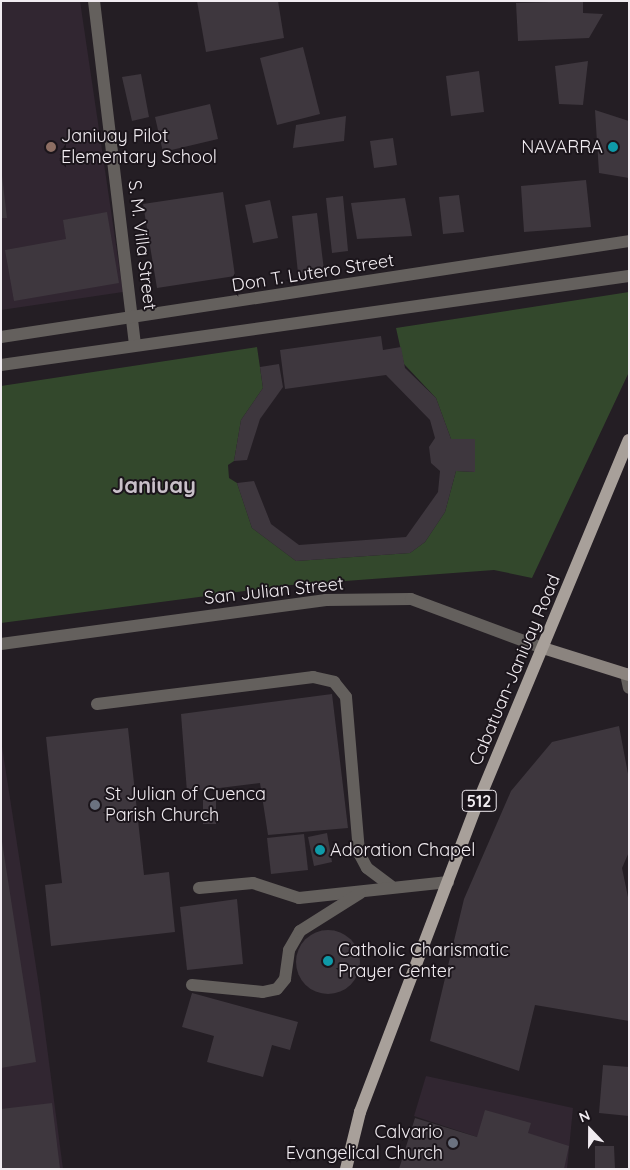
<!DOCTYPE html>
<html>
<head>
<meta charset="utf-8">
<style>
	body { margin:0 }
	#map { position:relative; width:630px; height:1170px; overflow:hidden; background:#241e24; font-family:Quicksand,sans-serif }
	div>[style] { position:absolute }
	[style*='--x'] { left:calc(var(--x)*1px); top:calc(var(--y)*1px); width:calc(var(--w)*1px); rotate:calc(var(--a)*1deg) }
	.built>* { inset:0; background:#312631 }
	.green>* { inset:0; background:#33482c }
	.building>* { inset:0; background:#3e373e }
	.round { border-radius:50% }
	.service>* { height:12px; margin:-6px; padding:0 6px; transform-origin:6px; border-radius:6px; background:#64605d }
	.minor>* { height:12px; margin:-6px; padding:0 6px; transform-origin:6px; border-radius:6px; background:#64605d }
	.tertiary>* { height:12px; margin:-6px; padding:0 6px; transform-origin:6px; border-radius:6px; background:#64605d }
	.secondary>* { height:12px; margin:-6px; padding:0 6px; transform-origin:6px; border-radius:6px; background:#8b847f }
	.primary>* { height:12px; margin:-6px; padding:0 6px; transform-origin:6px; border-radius:6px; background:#a8a09a }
	.dots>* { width:14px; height:14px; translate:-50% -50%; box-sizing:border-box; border:2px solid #1b151b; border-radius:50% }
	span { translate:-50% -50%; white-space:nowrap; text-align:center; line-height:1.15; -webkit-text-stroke:4px #1b151b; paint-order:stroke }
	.shield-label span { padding:1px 4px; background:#1b151b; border:1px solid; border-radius:4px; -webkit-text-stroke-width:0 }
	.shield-label { font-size:16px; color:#f1ecf1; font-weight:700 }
	.poi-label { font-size:18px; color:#f1ecf1 }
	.left { translate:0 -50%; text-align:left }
	.right { translate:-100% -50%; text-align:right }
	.street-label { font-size:18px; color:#f1ecf1 }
	.district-label { font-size:22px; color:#c9c0c9; font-weight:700 }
	.frame { position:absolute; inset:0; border:2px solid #f1ecf1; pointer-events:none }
	.north { position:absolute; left:565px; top:1105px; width:50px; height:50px; -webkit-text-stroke:4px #1b151b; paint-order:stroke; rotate:338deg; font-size:14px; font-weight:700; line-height:20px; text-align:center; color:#f1ecf1 }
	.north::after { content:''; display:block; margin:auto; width:18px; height:22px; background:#f1ecf1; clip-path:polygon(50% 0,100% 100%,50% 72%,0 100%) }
</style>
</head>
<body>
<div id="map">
	<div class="built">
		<div style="clip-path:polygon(1px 1px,80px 1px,123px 292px,1px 310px)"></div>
		<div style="clip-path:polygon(1px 740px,39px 986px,63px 1169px,1px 1169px)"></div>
		<div style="clip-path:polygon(426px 1076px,573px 1108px,567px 1169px,513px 1169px,477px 1137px,414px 1116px)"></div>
	</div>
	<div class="green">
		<div style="clip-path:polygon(629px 292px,629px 372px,532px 578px,494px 570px,291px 585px,1px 623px,1px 386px,257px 347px,263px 388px,241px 420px,234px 461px,228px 465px,229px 478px,237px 483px,252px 528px,296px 561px,410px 553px,425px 542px,445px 512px,456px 471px,475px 472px,474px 439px,451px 439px,436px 398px,404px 364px,396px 328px)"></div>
	</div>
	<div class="building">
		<div style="clip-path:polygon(197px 1px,278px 1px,284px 38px,206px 52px)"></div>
		<div style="clip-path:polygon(583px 1px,583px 13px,603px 14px,589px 38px,518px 41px,516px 3px)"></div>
		<div style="clip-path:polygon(303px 47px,320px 114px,277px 125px,260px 58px)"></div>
		<div style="clip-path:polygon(588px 61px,583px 105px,559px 104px,555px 66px)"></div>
		<div style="clip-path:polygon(479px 71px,484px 112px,451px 116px,446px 76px)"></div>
		<div style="clip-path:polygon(141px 74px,149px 117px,132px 121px,122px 77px)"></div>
		<div style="clip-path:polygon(210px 104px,218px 139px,163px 152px,155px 117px)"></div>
		<div style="clip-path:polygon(595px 110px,629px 121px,629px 178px,599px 173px)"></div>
		<div style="clip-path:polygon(346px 116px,344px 141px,293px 148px,296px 125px)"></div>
		<div style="clip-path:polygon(393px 138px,397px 165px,374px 168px,370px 141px)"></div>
		<div style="clip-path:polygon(1px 167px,7px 218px,1px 218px)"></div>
		<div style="clip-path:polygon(586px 180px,591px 227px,524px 232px,521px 186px)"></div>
		<div style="clip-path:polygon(223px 192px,235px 276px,157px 288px,143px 204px)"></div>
		<div style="clip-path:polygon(459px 195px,464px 232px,443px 234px,439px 197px)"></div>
		<div style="clip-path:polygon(343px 196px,348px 251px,332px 253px,326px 198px)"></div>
		<div style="clip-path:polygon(405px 198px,412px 236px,357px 239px,351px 203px)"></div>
		<div style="clip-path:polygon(270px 200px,278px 238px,253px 243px,245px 205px)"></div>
		<div style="clip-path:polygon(107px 212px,119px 283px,14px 301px,5px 250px,66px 239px,63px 220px)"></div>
		<div style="clip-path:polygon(317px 213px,324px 270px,298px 273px,292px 216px)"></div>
		<div style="clip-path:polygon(381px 336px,383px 350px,401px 347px,405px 368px,436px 398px,451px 439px,475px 439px,475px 472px,456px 471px,445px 512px,425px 542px,410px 553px,296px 561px,252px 528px,237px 483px,254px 481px,271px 524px,299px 545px,406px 537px,438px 492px,440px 471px,431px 463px,429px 447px,435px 438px,430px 420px,386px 375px,285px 389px,280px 350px)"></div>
		<div style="clip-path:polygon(279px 364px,283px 387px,260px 419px,247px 460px,234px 461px,241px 420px,263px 388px,260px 367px)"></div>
		<div style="clip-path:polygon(332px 694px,348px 828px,268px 835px,260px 783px,187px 792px,181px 714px)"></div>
		<div style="clip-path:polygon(619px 726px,629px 779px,629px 852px,622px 868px,629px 902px,629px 1021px,535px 1005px,519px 1071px,430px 1041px,464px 899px,511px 791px,552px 742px)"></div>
		<div style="clip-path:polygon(128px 728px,144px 875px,169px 872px,175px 932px,51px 946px,45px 885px,62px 883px,46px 737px)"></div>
		<div style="clip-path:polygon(203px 800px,216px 800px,216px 824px,203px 824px)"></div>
		<div style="clip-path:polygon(327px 833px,332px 862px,314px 866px,308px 837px)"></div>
		<div style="clip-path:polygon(304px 834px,308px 870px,271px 874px,267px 838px)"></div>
		<div style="clip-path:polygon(1px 835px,36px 1062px,1px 1068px)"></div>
		<div style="clip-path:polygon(237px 899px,243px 964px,187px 970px,180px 907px)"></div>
		<div class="round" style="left:296px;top:930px;width:64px;height:64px"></div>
		<div style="clip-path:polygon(192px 993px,298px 1022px,290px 1050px,272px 1045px,263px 1077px,207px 1062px,214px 1036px,182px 1027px)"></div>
		<div style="clip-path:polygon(603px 1065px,629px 1067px,629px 1116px,599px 1113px)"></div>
		<div style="clip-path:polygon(52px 1103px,60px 1169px,1px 1169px,1px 1109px)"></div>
		<div style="clip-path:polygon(485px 1110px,531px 1123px,528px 1133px,569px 1146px,564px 1169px,399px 1169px,415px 1118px,477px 1137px)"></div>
		<div style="clip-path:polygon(595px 1146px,614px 1146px,615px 1169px,595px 1169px)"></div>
	</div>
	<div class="service">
		<div style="--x:97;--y:704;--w:218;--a:-7.1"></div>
		<div style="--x:313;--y:677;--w:22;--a:13"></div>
		<div style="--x:334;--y:682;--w:19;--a:51"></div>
		<div style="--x:346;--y:697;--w:157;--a:85.2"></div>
		<div style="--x:359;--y:853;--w:17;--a:62"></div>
		<div style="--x:367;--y:868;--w:30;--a:37"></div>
		<div style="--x:199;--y:888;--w:54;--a:-5.3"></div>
		<div style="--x:253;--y:883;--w:48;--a:18.1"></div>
		<div style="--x:299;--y:898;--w:150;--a:-6.1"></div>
		<div style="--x:192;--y:985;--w:71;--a:5.6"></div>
		<div style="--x:263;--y:992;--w:14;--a:-12"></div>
		<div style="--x:277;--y:989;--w:13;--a:-51"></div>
		<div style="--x:285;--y:979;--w:29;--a:-82"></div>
		<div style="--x:289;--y:950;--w:22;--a:-60"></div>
		<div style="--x:300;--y:931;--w:71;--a:-32.3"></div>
	</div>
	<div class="minor">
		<div style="--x:94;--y:1;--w:345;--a:83.2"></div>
		<div style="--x:626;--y:674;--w:14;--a:78"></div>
	</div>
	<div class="tertiary">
		<div style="--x:1;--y:337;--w:635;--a:-8.69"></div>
		<div style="--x:1;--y:365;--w:634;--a:-8.07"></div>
		<div style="--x:1;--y:644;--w:328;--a:-7.7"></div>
		<div style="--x:326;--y:600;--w:85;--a:-0.7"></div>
		<div style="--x:411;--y:599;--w:141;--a:20.4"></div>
	</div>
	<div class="secondary">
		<div style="--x:543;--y:648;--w:90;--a:17.4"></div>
	</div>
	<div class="primary">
		<div style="--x:346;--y:1169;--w:59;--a:-76.2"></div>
		<div style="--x:360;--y:1112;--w:332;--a:-69.2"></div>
		<div style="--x:478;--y:802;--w:392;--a:-67.4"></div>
	</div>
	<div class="dots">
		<div style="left:51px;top:147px;background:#8d6e63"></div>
		<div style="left:613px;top:147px;background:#0f9aa8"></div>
		<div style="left:95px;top:805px;background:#6b7280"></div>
		<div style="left:320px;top:850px;background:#0f9aa8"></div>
		<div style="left:328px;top:961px;background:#0f9aa8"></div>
		<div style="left:453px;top:1143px;background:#6b7280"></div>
	</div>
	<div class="shield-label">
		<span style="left:479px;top:801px">512</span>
	</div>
	<div class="poi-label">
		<span class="left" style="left:61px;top:147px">Janiuay Pilot<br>Elementary School</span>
		<span class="right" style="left:603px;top:147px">NAVARRA</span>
		<span class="left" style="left:105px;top:805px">St Julian of Cuenca<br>Parish Church</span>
		<span class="left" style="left:330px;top:850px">Adoration Chapel</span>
		<span class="left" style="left:338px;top:961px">Catholic Charismatic<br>Prayer Center</span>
		<span class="right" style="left:443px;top:1143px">Calvario<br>Evangelical Church</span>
	</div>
	<div class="street-label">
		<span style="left:142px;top:245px;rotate:83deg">S. M. Villa Street</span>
		<span style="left:313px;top:273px;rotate:-9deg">Don T. Lutero Street</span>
		<span style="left:274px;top:591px;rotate:-6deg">San Julian Street</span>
		<span style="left:515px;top:670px;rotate:-67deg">Cabatuan-Janiuay Road</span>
	</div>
	<div class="district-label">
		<span style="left:154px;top:486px">Janiuay</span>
	</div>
	<div class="frame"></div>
	<div class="north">N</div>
</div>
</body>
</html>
